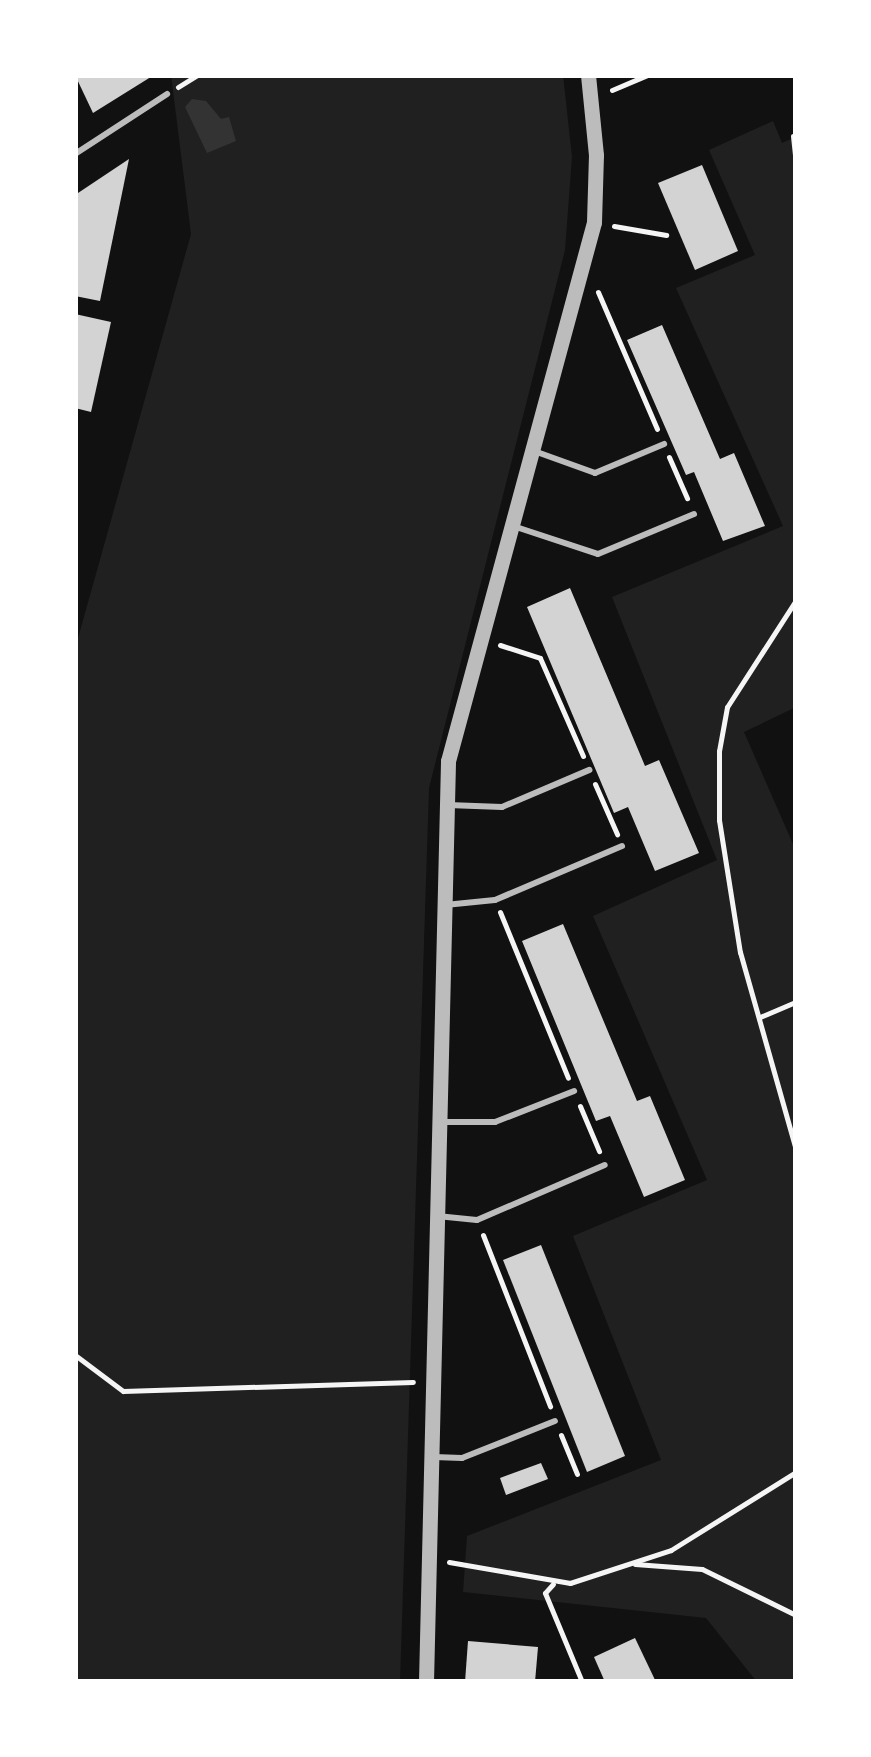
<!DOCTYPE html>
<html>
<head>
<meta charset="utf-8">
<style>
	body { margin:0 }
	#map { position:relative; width:871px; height:1757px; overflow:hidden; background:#111; font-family:"Space Grotesk",sans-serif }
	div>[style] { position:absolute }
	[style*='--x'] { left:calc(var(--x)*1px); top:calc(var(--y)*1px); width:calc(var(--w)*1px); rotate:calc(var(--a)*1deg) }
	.green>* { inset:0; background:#202020 }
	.water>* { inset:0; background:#333 }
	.building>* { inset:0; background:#d3d3d3 }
	.path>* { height:5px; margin:-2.5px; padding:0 2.5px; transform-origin:2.5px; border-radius:2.5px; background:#f5f5f5 }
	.service>* { height:6px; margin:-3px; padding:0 3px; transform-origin:3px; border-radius:3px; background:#bcbcbc }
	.tertiary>* { height:15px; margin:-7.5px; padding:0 7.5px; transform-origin:7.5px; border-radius:7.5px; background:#bcbcbc }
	span { translate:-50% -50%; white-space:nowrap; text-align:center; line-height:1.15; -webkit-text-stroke:9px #fff; paint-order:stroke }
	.frame { position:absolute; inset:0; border:78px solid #fff; pointer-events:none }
</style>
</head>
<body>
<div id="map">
	<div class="green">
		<div style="clip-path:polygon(171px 75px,563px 75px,572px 157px,565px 250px,429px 788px,400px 1682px,75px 1682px,75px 649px,191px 234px)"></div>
		<div style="clip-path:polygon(773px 121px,782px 143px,796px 137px,796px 707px,744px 732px,796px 851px,796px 1682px,757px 1682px,706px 1618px,463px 1592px,467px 1536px,661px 1460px,573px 1236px,707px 1180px,593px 916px,717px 860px,612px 597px,783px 526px,676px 288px,755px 255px,709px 150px)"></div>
	</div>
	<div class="water">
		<div style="clip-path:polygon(192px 99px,206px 101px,221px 119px,229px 117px,236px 141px,207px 153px,185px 107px)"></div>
	</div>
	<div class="building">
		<div style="clip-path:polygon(75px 75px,154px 75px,93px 113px)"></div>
		<div style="clip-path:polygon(129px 159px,100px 301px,75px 296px,75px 195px)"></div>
		<div style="clip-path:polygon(702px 165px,738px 251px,695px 270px,658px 183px)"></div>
		<div style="clip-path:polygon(75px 314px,111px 322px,91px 412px,75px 408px)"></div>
		<div style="clip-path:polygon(662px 325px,720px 459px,734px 453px,765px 526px,723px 541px,694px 472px,686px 475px,627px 340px)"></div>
		<div style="clip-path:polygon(570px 588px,645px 766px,659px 760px,699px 853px,655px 871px,628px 807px,614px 813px,527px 607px)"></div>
		<div style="clip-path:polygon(563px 924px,637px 1101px,650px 1096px,685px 1180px,644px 1197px,610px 1116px,596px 1121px,522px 941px)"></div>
		<div style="clip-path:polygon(541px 1245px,625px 1456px,587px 1472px,503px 1260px)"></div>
		<div style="clip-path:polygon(541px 1463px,548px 1479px,506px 1495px,500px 1478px)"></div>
		<div style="clip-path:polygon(635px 1638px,656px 1682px,605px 1682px,594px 1657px)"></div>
		<div style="clip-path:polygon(468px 1641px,538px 1647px,535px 1682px,465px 1682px)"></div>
	</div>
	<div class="path">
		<div style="--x:178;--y:87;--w:22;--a:-32"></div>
		<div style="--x:612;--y:90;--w:38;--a:-23"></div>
		<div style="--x:793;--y:136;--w:28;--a:84"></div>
		<div style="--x:614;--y:226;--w:53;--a:9.8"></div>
		<div style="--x:598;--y:292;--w:149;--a:66.7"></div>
		<div style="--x:669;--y:457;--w:45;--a:66.3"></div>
		<div style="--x:796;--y:600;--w:127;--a:122.8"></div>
		<div style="--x:727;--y:707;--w:45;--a:100.3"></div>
		<div style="--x:719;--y:751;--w:69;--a:90"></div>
		<div style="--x:719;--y:820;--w:134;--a:81"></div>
		<div style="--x:740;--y:952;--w:206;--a:74.2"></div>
		<div style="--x:500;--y:645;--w:42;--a:18"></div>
		<div style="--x:540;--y:658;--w:107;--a:66.3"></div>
		<div style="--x:595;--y:784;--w:55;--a:66.3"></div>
		<div style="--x:500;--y:912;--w:179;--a:67.7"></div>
		<div style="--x:760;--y:1017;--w:39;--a:-23"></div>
		<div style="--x:580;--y:1106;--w:49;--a:67.1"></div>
		<div style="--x:483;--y:1235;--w:184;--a:68.6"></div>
		<div style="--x:75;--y:1355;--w:60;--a:36.9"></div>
		<div style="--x:123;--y:1391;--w:290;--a:-1.8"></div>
		<div style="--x:561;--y:1435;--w:42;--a:67.7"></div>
		<div style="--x:449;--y:1562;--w:123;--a:9.8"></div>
		<div style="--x:570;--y:1583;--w:106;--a:-18.1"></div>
		<div style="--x:671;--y:1550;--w:147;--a:-32"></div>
		<div style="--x:635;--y:1564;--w:67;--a:4.3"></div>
		<div style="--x:702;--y:1569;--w:105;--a:26.1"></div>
		<div style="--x:553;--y:1584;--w:12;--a:132"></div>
		<div style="--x:545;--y:1593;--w:96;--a:67.4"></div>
	</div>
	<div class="service">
		<div style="--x:75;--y:154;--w:110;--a:-33.1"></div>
		<div style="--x:534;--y:451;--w:65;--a:19.8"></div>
		<div style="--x:595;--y:473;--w:75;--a:-22.8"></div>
		<div style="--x:513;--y:526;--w:89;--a:18.2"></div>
		<div style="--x:598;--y:554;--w:104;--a:-22.6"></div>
		<div style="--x:448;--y:805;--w:54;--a:2.1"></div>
		<div style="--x:502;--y:807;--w:95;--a:-23"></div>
		<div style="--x:445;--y:905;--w:50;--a:-5.7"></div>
		<div style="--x:495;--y:900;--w:138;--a:-23"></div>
		<div style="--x:441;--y:1122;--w:54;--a:0"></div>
		<div style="--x:495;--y:1122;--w:85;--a:-21.4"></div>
		<div style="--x:437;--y:1216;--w:40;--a:5.7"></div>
		<div style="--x:477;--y:1220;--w:139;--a:-23.3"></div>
		<div style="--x:434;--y:1457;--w:28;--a:2"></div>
		<div style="--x:462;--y:1458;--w:100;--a:-21.7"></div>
	</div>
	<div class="tertiary">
		<div style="--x:426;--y:1682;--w:921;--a:-88.63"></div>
		<div style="--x:448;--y:761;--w:558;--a:-74.84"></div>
		<div style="--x:594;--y:222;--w:67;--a:-88.3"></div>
		<div style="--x:596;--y:155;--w:80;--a:-95.7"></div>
	</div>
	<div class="frame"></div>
</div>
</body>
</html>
